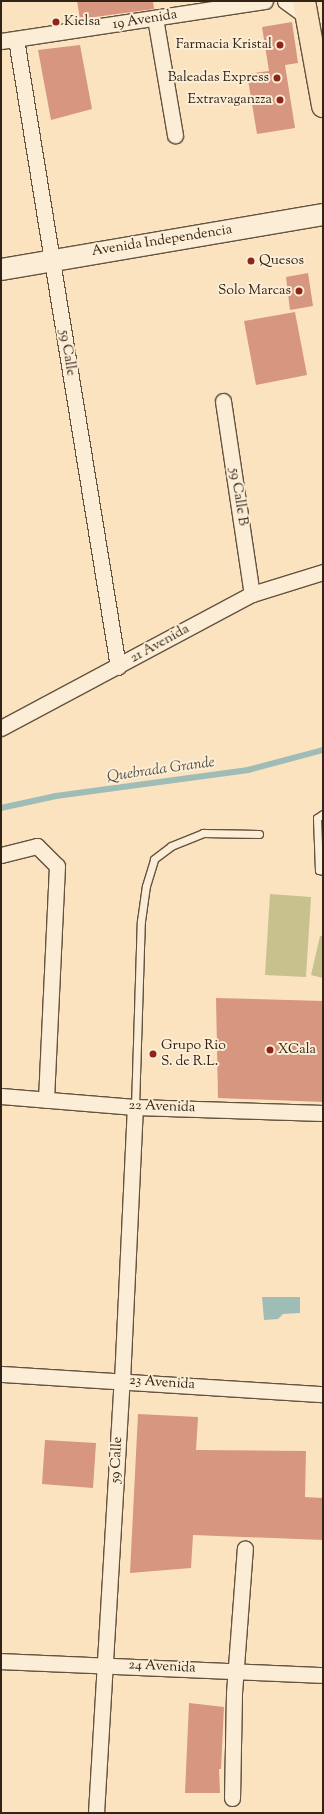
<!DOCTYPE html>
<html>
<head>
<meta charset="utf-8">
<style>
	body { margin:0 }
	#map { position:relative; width:324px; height:1814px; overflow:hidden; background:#fbe3c0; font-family:"Sorts Mill Goudy",serif }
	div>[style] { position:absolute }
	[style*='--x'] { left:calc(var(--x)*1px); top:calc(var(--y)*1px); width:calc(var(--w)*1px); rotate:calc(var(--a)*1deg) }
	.green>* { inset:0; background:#c7c18d }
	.water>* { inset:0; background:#9fbdb7 }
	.stream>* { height:5.5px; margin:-2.75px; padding:0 2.75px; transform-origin:2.75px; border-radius:2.75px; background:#9fbdb7 }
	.building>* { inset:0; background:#d6967f }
	.roads { filter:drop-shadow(1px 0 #645340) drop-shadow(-1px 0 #645340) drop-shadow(0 1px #645340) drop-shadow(0 -1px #645340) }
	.lane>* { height:7px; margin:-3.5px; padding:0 3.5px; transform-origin:3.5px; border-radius:3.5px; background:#fcedd6 }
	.street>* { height:15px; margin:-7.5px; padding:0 7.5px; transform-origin:7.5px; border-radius:7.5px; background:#fcedd6 }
	.secondary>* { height:21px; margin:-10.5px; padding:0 10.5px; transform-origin:10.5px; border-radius:10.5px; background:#fcedd6 }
	.primary>* { height:22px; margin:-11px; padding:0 11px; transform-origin:11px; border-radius:11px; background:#fbe3c0 }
	.dots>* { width:11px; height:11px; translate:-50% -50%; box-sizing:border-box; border:2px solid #fcedd6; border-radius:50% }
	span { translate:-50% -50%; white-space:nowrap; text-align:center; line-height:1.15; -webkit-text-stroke:4px #fcedd6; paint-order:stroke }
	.street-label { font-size:14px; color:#312315 }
	.poi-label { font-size:14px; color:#312315 }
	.left { translate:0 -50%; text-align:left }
	.right { translate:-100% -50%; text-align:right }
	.water-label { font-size:15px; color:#525146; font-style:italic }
	.frame { position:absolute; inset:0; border:2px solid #312315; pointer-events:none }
</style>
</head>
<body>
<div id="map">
	<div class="green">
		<div style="clip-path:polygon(270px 894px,311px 897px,306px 977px,265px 975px)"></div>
		<div style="clip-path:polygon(320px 936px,323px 936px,323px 978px,311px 975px)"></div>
	</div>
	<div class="water">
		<div style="clip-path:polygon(262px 1297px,300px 1297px,300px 1313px,283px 1314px,278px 1319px,264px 1320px)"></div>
	</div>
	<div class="stream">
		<div style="--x:1;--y:808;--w:56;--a:-12.3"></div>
		<div style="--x:56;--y:796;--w:194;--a:-7.7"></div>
		<div style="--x:248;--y:770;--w:78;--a:-14.9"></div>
	</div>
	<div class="building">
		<div style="clip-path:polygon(77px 1px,153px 1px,154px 9px,80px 19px)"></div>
		<div style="clip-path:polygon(292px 22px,298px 63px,285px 65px,295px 128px,257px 134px,247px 74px,269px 71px,262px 27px)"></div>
		<div style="clip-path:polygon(80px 45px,92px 109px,51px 120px,38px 50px)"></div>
		<div style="clip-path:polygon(308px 273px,313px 306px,290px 310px,286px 277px)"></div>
		<div style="clip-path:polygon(295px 312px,307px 375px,256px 385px,244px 321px)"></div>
		<div style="clip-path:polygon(216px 998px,323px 1001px,323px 1102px,218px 1098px)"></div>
		<div style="clip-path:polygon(138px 1414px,198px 1417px,196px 1450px,306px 1451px,305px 1497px,323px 1498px,323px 1540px,193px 1535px,191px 1568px,130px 1573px)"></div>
		<div style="clip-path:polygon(45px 1440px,96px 1443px,93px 1488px,42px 1484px)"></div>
		<div style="clip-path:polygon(189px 1703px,224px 1707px,221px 1769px,219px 1769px,220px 1793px,185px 1793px)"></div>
	</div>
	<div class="roads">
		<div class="lane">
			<div style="--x:323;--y:814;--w:7;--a:146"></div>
			<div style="--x:317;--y:818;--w:52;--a:87.8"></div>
			<div style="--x:319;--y:870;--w:4;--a:14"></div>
			<div style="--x:135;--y:1107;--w:186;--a:-88.2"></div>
			<div style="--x:141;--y:921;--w:35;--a:-82"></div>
			<div style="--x:146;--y:886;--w:28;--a:-73"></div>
			<div style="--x:154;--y:859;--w:21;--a:-37"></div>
			<div style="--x:171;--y:846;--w:35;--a:-22"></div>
			<div style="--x:203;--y:833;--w:56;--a:1"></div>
		</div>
		<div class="street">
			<div style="--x:285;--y:1;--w:26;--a:36"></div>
			<div style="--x:155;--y:18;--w:119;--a:80.3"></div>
			<div style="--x:16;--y:39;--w:636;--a:80.77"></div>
			<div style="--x:1;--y:41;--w:267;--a:-8.6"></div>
			<div style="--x:223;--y:401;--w:195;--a:81.5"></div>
			<div style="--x:1;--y:728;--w:285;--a:-28.1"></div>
			<div style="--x:252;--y:594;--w:74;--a:-17.2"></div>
			<div style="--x:1;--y:855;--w:37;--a:-14"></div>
			<div style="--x:37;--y:846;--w:28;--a:45"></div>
			<div style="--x:57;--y:866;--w:234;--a:92.7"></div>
			<div style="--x:1;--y:1096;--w:134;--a:4.7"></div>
			<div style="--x:135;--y:1107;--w:188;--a:1.8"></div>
			<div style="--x:1;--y:1374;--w:323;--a:3.6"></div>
			<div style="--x:1;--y:1661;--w:322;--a:2.5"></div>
			<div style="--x:232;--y:1798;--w:105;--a:-88.9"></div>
			<div style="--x:234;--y:1693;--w:145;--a:-85.7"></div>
			<div style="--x:96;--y:1813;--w:433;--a:-86.6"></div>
			<div style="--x:122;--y:1381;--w:274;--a:-87.3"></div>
		</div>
		<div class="secondary">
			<div style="--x:1;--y:269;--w:327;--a:-9.7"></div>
		</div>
		<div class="primary">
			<div style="--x:304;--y:1;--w:107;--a:79.7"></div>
		</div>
	</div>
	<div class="dots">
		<div style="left:56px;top:22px;background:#8f2418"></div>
		<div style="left:280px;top:45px;background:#8f2418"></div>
		<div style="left:277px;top:78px;background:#8f2418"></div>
		<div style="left:280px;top:100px;background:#8f2418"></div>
		<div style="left:251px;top:261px;background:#8f2418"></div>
		<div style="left:299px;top:291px;background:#8f2418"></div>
		<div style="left:270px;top:1050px;background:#8f2418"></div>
		<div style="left:153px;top:1054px;background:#8f2418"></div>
	</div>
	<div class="street-label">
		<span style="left:145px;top:20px;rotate:-9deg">19 Avenida</span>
		<span style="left:162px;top:241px;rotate:-9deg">Avenida Independencia</span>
		<span style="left:67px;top:353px;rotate:81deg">59 Calle</span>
		<span style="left:238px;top:497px;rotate:81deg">59 Calle B</span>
		<span style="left:160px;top:644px;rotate:-29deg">21 Avenida</span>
		<span style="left:162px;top:1107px;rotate:2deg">22 Avenida</span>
		<span style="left:162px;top:1383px;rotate:4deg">23 Avenida</span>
		<span style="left:117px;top:1460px;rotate:-87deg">59 Calle</span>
		<span style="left:162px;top:1667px;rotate:3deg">24 Avenida</span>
	</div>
	<div class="poi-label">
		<span class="left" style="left:64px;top:22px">Kielsa</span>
		<span class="right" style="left:272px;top:45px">Farmacia Kristal</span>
		<span class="right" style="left:269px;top:78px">Baleadas Express</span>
		<span class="right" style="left:272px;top:100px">Extravaganzza</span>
		<span class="left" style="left:259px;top:261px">Quesos</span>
		<span class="right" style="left:291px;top:291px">Solo Marcas</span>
		<span class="left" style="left:161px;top:1054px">Grupo Rio<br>S. de R.L.</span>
		<span class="left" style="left:278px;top:1050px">XCala</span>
	</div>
	<div class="water-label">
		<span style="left:161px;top:770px;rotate:-8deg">Quebrada Grande</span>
	</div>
	<div class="frame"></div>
</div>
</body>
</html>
